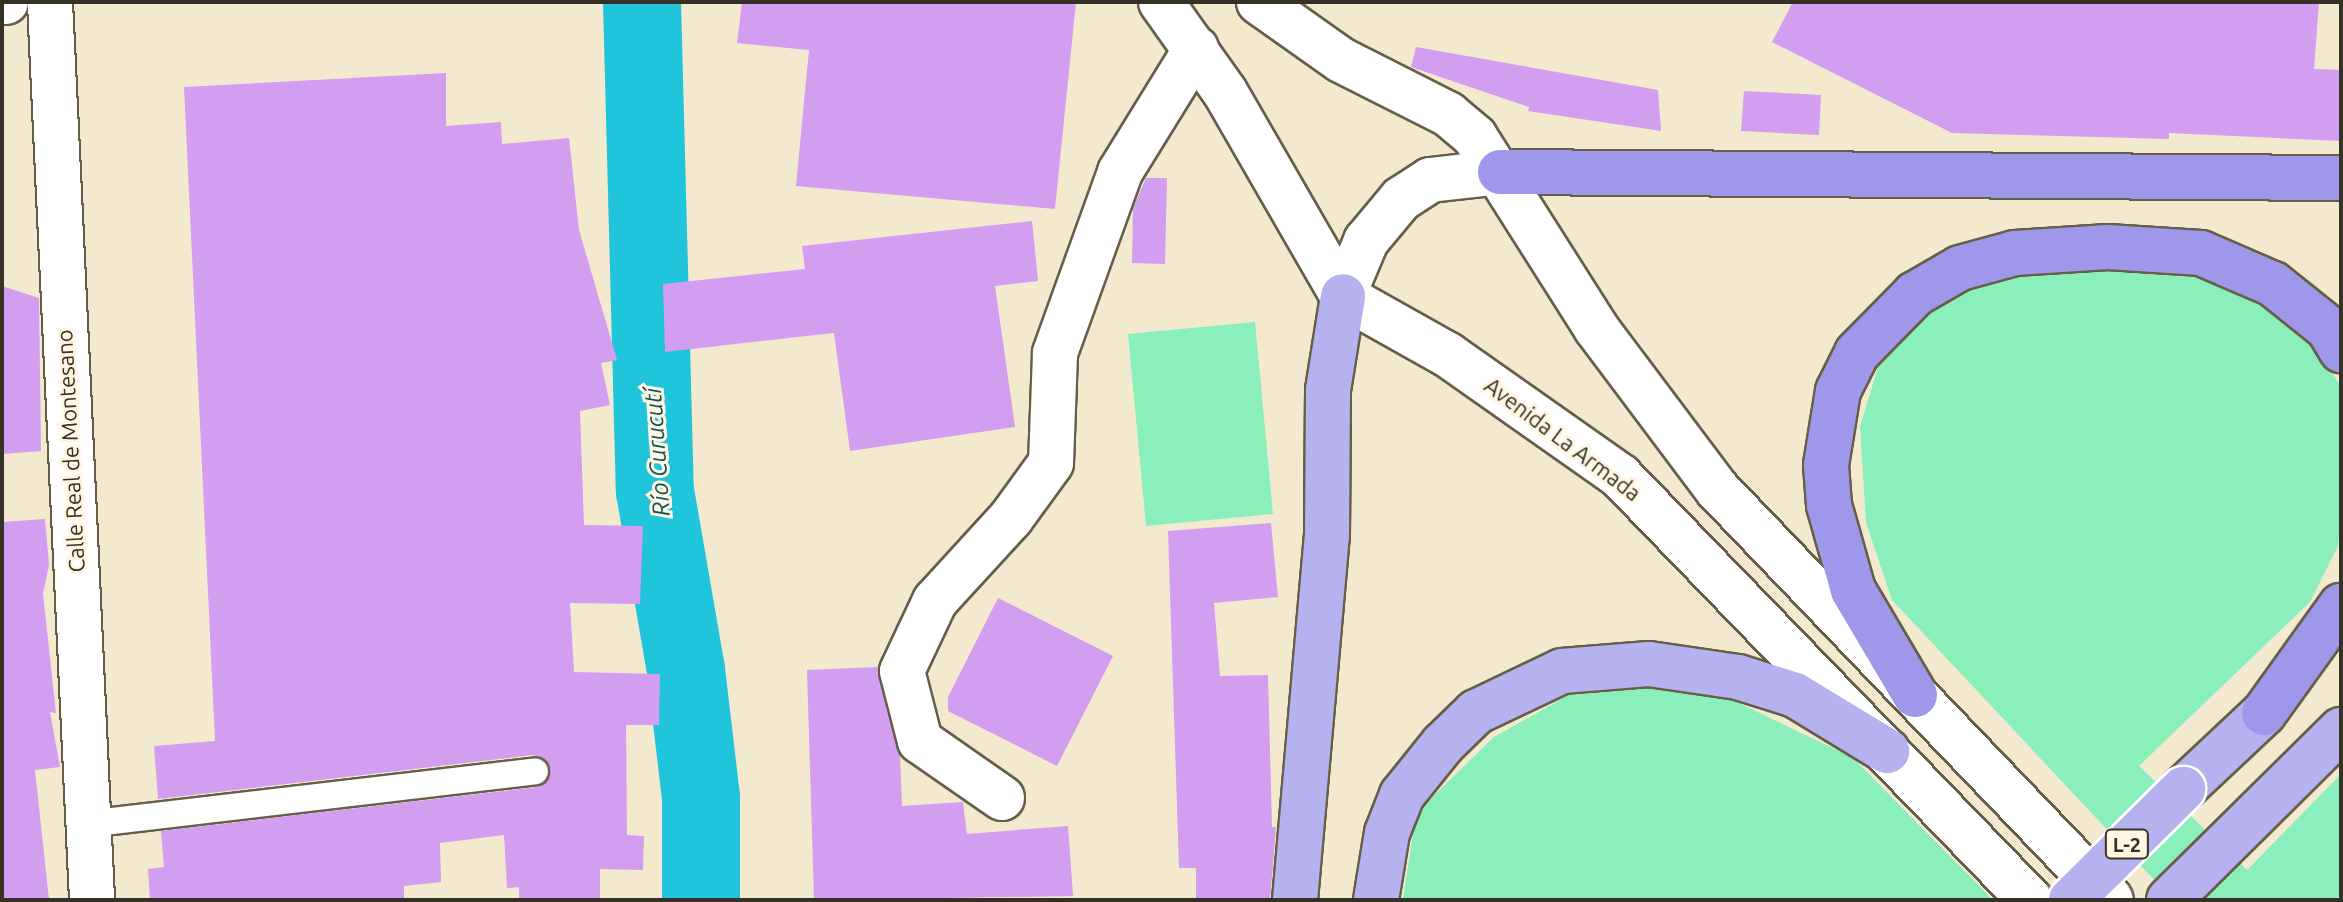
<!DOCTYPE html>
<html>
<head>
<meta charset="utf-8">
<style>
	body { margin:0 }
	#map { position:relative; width:2343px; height:902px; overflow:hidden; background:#f2e9ce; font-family:Ubuntu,sans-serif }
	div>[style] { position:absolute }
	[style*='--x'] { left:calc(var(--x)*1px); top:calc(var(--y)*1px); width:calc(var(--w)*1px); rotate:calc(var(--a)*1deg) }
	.green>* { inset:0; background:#8befbb }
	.river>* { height:78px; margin:-39px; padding:0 39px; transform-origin:39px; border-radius:39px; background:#20c4db }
	.building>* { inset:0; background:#d19ef0 }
	.roads { filter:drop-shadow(2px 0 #665e47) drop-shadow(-2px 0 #665e47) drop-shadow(0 2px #665e47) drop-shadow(0 -2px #665e47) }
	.service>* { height:26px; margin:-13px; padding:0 13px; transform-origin:13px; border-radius:13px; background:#fff }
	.minor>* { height:44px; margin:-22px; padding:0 22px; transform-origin:22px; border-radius:22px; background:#fff }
	.secondary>* { height:44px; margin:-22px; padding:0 22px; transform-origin:22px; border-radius:22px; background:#fff }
	.primary>* { height:44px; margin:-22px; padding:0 22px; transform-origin:22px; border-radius:22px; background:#b6b1ef }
	.trunk>* { height:44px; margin:-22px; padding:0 22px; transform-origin:22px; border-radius:22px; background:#9e97ea }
	.bridges { filter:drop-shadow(2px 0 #fff) drop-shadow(-2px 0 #fff) drop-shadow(0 2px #fff) drop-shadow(0 -2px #fff) }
	.primary-bridge>* { height:44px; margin:-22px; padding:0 22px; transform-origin:22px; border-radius:22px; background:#b6b1ef }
	span { translate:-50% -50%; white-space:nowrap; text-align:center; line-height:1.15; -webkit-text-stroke:6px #fef6e1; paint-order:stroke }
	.shield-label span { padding:2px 6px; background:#fef6e1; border:2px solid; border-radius:6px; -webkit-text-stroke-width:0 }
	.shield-label { font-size:20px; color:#353127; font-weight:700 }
	.street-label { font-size:22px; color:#353127 }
	.water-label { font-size:24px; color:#14525c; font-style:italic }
	.frame { position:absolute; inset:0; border:4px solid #353127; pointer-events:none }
</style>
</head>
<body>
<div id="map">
	<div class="green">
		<div style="clip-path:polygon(2149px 265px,2219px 282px,2303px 326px,2341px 387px,2341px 521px,2338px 546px,2310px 602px,2139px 766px,2247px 870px,2341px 774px,2341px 900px,2173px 900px,1892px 600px,1866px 523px,1860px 427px,1880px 360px,1928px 309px,2003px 269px)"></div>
		<div style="clip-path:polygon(1255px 322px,1273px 514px,1146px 526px,1128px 334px)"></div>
		<div style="clip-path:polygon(1592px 682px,1714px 691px,1853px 758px,1993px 900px,1403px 900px,1416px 813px,1494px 737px)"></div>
	</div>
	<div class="river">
		<div style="--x:642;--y:2;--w:489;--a:88.5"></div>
		<div style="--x:655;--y:491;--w:182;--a:80.2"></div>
		<div style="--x:686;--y:670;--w:128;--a:83.3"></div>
		<div style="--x:701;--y:797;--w:103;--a:90"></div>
	</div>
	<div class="building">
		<div style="clip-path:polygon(742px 2px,1076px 2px,1055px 209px,796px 186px,809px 50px,737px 43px)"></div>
		<div style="clip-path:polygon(1793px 2px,2319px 2px,2314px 69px,2341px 70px,2341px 141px,2169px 133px,2169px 139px,1952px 133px,1772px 42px)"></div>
		<div style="clip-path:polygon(1416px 47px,1658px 90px,1661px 131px,1528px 111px,1529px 107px,1411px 67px)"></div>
		<div style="clip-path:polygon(446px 73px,446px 126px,501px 122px,502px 144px,569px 138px,579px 230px,617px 360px,601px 363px,610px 405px,580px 411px,584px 525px,643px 526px,640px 604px,570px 603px,574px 672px,660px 674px,659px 725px,626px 725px,627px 835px,644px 836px,643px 870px,600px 869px,600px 900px,519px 900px,519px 887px,507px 888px,504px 835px,440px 843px,441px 882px,404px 886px,404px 900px,150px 900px,148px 869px,164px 867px,161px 831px,537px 787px,550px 777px,547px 761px,533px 755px,158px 799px,154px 746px,215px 741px,184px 87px)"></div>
		<div style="clip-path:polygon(1744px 91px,1821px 95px,1819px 135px,1741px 131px)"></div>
		<div style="clip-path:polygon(1146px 178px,1167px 178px,1165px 264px,1132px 263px,1133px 209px)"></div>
		<div style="clip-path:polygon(1032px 221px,1038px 281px,995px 286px,1015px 427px,850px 451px,834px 333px,665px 352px,663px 284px,805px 269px,802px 246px)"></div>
		<div style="clip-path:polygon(2px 286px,39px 298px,41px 451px,2px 454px)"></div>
		<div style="clip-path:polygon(45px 519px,49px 565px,43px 594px,56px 713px,50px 712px,60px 767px,35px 770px,49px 900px,2px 900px,2px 522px)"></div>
		<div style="clip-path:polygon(1271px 523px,1278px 597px,1214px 603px,1220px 676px,1268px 675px,1272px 827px,1276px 827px,1270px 900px,1196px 900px,1196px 868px,1179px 868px,1168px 531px)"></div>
		<div style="clip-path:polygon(998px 598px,1113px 656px,1057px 766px,948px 711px,948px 697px)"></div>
		<div style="clip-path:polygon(879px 667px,900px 754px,902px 806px,963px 802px,967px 834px,1068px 826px,1073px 896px,814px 900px,807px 670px)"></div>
	</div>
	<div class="roads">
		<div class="service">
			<div style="--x:87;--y:824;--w:451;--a:-6.7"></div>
		</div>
		<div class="minor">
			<div style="--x:2;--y:2;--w:4;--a:0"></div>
			<div style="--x:50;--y:2;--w:899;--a:87.32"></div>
			<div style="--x:1002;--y:798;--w:100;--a:-145.2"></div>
			<div style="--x:920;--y:741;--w:72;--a:-104.4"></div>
			<div style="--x:902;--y:671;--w:77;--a:-64.8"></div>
			<div style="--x:935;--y:601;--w:113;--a:-47.5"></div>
			<div style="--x:1011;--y:518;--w:68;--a:-54"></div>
			<div style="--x:1051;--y:463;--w:110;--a:-87.9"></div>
			<div style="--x:1055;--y:353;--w:192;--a:-70.2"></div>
			<div style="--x:1120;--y:172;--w:145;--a:-58.3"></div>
		</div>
		<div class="secondary">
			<div style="--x:1161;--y:2;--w:110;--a:54.6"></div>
			<div style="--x:1225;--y:92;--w:236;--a:60"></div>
			<div style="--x:1343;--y:296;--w:120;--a:29.3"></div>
			<div style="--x:1448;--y:355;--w:210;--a:35.1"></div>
			<div style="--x:1620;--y:476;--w:590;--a:45.96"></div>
			<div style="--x:1259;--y:2;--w:100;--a:35.3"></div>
			<div style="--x:1341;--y:60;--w:120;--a:26.8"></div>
			<div style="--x:1448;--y:114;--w:35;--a:40"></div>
			<div style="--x:1475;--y:137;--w:226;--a:57.6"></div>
			<div style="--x:1596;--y:328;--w:201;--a:53.1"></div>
			<div style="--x:1717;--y:489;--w:569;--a:46.21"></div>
			<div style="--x:1343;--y:296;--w:60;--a:-67.3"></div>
			<div style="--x:1366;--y:241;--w:55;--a:-50.2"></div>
			<div style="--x:1401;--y:199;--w:35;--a:-33"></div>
			<div style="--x:1430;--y:180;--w:70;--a:-6.5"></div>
		</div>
		<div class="primary">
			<div style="--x:2183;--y:789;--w:111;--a:-43.2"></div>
			<div style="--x:1295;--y:900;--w:366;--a:-85"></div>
			<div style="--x:1327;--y:535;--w:145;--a:-89.6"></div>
			<div style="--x:1328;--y:390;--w:95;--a:-80.9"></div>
			<div style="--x:1376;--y:900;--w:68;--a:-80.7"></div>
			<div style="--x:1387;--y:833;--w:41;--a:-68.5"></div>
			<div style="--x:1402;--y:795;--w:65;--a:-51.2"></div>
			<div style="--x:1443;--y:744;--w:46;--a:-44.1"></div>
			<div style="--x:1476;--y:712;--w:95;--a:-25.5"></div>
			<div style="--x:1562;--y:671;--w:87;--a:-4.6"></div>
			<div style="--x:1649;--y:664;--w:90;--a:8.3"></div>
			<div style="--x:1738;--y:677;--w:60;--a:17.5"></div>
			<div style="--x:1795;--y:695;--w:108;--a:31.3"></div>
			<div style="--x:2169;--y:900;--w:242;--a:-44.7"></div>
		</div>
		<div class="trunk">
			<div style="--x:1500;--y:172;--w:841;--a:0.41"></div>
			<div style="--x:1915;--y:695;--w:122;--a:-120.6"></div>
			<div style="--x:1853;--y:590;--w:88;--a:-105.8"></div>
			<div style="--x:1829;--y:505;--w:40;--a:-94.3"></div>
			<div style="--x:1826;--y:465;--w:75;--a:-80.8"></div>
			<div style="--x:1838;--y:391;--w:42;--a:-63.4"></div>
			<div style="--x:1857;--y:353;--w:83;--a:-45.5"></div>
			<div style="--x:1915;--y:294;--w:52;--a:-30"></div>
			<div style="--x:1960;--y:268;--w:57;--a:-15.3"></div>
			<div style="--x:2015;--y:253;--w:93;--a:-3.7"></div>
			<div style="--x:2108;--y:247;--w:93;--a:3.7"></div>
			<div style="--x:2201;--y:253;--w:78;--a:23.3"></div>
			<div style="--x:2273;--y:284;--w:70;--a:38.7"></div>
			<div style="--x:2328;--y:328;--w:26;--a:59"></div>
			<div style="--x:2264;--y:713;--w:132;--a:-54.3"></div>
		</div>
	</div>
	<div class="bridges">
		<div class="primary-bridge">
			<div style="--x:2071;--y:900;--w:158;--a:-44.7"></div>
		</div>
	</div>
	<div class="shield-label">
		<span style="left:2127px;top:844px">L-2</span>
	</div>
	<div class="street-label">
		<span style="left:1563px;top:439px;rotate:37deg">Avenida La Armada</span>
		<span style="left:70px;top:451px;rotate:-93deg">Calle Real de Montesano</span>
	</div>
	<div class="water-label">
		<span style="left:657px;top:452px;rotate:-94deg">Río Curucutí</span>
	</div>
	<div class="frame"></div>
</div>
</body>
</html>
